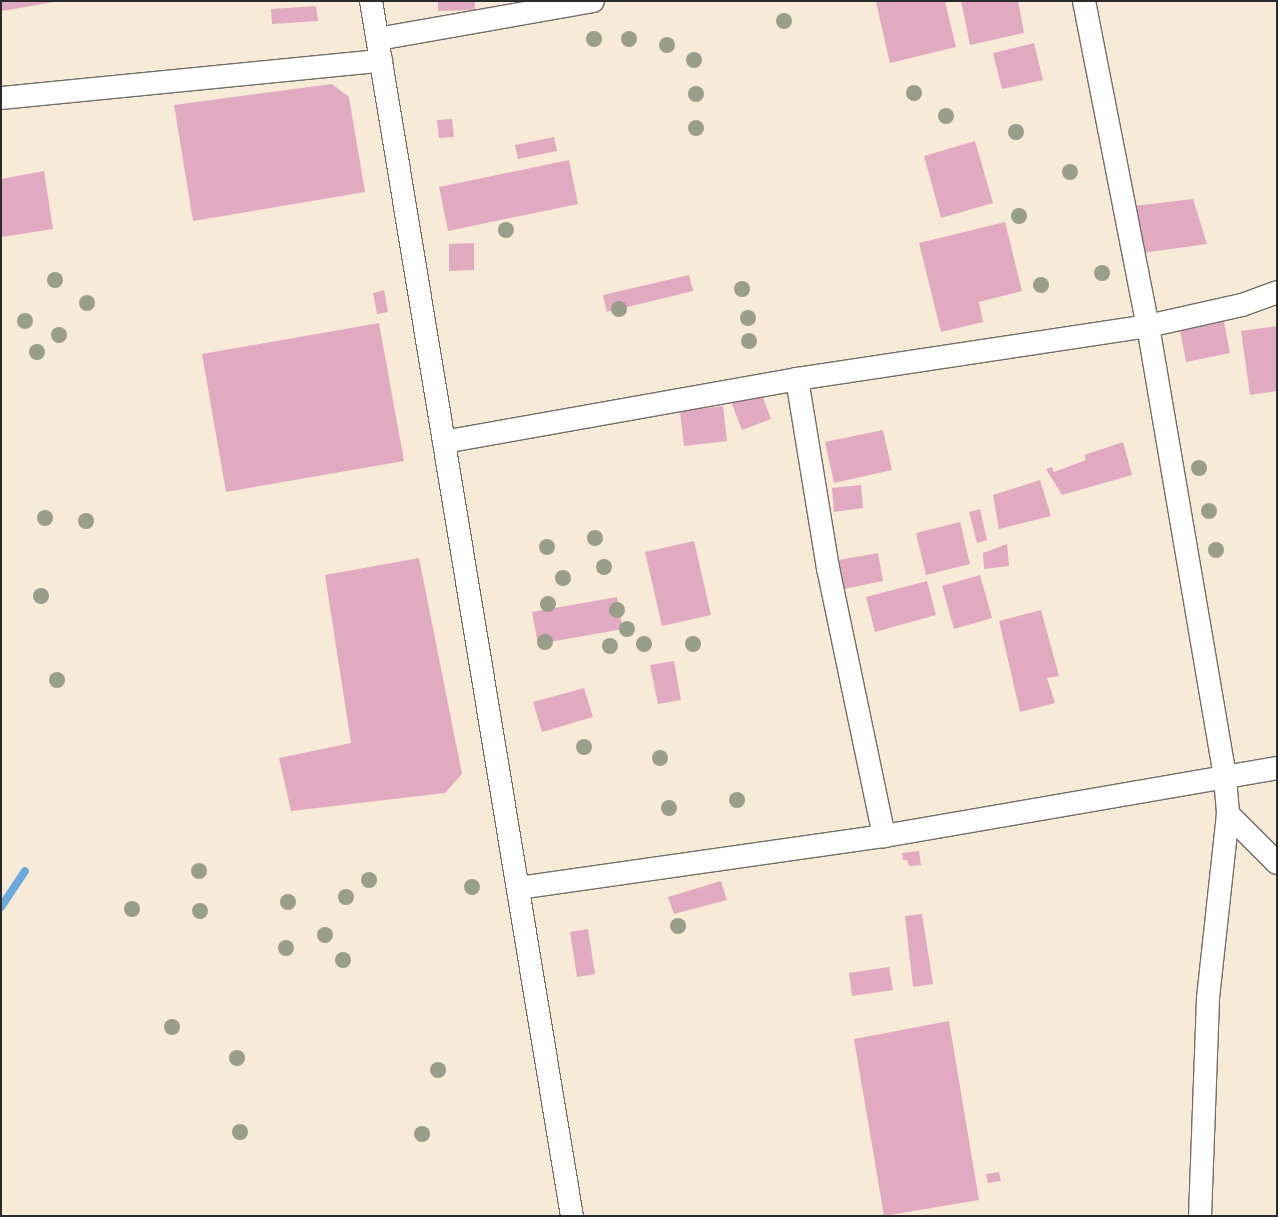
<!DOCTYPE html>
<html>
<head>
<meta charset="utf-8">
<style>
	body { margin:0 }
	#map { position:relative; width:1278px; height:1217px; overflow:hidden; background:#f7ebd8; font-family:"Shantell Sans",sans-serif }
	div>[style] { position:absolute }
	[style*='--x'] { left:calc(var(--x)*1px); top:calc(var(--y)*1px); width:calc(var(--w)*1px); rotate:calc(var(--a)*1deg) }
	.stream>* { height:8px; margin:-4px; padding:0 4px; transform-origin:4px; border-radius:4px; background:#6ca9de }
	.building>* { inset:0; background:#e1aac1 }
	.roads { filter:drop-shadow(1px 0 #726e68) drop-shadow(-1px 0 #726e68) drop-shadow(0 1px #726e68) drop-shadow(0 -1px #726e68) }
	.street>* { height:22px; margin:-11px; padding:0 11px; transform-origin:11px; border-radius:11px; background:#fff }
	.trees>* { width:16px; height:16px; margin:-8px; border-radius:50%; background:#989e8a }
	span { translate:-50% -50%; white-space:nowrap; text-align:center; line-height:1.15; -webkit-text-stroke:4px #fdfcf7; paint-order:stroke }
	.frame { position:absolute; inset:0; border:2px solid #2b2b2b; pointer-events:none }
</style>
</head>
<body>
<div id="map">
	<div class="stream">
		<div style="--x:1;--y:907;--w:43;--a:-56.3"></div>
	</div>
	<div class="building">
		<div style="clip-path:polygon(1px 1px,54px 1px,54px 2px,2px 11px)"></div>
		<div style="clip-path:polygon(438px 1px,475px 1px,475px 10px,438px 11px)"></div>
		<div style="clip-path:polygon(945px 1px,956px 47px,890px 63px,876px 2px)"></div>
		<div style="clip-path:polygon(961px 1px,1018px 1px,1024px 33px,970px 45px)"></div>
		<div style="clip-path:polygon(316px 6px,318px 21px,272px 24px,271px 9px)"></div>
		<div style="clip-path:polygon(1034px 43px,1043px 80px,1002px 89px,993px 53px)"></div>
		<div style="clip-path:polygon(332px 84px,349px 97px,365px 192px,193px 221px,174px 105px)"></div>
		<div style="clip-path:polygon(452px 119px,454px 137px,439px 138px,437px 120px)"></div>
		<div style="clip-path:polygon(554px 137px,557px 151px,518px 159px,515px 145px)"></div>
		<div style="clip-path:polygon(975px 141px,993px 203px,941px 218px,924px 156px)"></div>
		<div style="clip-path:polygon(569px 160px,578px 204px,448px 231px,439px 187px)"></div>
		<div style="clip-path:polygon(44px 171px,53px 229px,2px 237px,1px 179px)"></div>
		<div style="clip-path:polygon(1193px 199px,1207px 244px,1142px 253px,1133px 206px)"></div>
		<div style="clip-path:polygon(1005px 222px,1022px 291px,979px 302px,983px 322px,941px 332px,919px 243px)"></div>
		<div style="clip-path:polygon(474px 243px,474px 270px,449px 271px,449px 244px)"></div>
		<div style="clip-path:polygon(689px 275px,693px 291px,607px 312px,603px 295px)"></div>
		<div style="clip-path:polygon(384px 290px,388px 312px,377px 314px,373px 293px)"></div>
		<div style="clip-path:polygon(1223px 317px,1230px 353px,1186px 362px,1179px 325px)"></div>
		<div style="clip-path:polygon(379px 323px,404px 461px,226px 492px,202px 354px)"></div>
		<div style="clip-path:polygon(1277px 326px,1277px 391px,1250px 395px,1241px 331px)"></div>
		<div style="clip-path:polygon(759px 387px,771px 419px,742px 430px,730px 399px)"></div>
		<div style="clip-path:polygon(723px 406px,727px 441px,684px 446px,680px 411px)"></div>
		<div style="clip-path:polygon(883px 430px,892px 470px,834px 483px,825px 442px)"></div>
		<div style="clip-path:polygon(1123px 442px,1132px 475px,1062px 495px,1046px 469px,1052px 467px,1054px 472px,1086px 460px,1084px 455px)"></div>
		<div style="clip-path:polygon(1040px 480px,1051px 516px,999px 529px,993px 495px)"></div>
		<div style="clip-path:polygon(861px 485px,863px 508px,834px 512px,832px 488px)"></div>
		<div style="clip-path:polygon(980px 509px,987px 540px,977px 543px,969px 512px)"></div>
		<div style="clip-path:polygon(960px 522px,970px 564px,926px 575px,916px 533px)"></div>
		<div style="clip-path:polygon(694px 541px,711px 615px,662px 626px,645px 552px)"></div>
		<div style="clip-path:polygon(1007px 544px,1009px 566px,984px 569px,983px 553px)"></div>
		<div style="clip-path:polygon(878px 553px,883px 581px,839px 590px,833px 561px)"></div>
		<div style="clip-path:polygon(419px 558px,462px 774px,445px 793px,291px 811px,279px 758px,351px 743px,325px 575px)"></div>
		<div style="clip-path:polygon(980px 575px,992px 618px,954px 629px,942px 586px)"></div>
		<div style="clip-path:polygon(927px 581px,936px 615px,875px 632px,866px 597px)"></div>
		<div style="clip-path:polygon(617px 597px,623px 629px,538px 644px,532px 612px)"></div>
		<div style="clip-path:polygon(1041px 610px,1059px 676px,1047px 678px,1055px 703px,1020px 712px,999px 621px)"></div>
		<div style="clip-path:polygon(674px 661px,681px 700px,658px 704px,650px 665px)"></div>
		<div style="clip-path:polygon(584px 688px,593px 717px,542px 732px,533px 702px)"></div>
		<div style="clip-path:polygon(919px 851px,921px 865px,909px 866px,907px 860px,903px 860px,902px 853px)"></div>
		<div style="clip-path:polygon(721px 881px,727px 900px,674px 914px,668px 897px)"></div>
		<div style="clip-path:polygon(922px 914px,933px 984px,913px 987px,905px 916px)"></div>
		<div style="clip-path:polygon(588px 929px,595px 974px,577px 977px,570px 932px)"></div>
		<div style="clip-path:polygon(889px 967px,893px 990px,852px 996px,849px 973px)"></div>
		<div style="clip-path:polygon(949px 1021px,979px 1200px,884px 1216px,854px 1039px)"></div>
		<div style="clip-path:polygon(999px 1172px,1001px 1181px,988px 1183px,986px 1174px)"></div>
	</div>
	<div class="roads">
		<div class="street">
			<div style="--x:371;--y:1;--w:1232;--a:80.61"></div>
			<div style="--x:1084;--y:1;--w:331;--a:78.9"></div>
			<div style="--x:1148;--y:326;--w:459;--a:80.3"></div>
			<div style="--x:1225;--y:778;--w:36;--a:85"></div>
			<div style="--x:1228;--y:814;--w:186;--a:96.2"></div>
			<div style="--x:1208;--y:999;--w:217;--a:92.1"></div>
			<div style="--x:378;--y:39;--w:218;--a:-10"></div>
			<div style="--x:1;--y:98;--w:382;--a:-5.6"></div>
			<div style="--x:797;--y:379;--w:192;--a:80.7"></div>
			<div style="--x:828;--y:568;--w:274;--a:78.2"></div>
			<div style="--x:444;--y:442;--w:359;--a:-10.1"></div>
			<div style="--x:797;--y:379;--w:355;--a:-8.6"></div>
			<div style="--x:1148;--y:326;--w:96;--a:-12.6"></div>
			<div style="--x:1242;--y:305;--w:37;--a:-20"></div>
			<div style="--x:1228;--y:814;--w:69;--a:45"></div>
			<div style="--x:518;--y:888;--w:370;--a:-8.1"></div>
			<div style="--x:884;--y:836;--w:399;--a:-9.8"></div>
		</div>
	</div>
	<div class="trees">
		<div style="left:784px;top:21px"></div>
		<div style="left:594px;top:39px"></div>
		<div style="left:629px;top:39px"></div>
		<div style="left:667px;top:45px"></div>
		<div style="left:694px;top:60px"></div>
		<div style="left:914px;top:93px"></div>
		<div style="left:696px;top:94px"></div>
		<div style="left:946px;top:116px"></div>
		<div style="left:696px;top:128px"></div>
		<div style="left:1016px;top:132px"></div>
		<div style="left:1070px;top:172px"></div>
		<div style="left:1019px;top:216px"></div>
		<div style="left:506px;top:230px"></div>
		<div style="left:1102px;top:273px"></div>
		<div style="left:55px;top:280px"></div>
		<div style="left:1041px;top:285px"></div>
		<div style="left:742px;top:289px"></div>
		<div style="left:87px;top:303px"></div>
		<div style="left:619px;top:309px"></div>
		<div style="left:748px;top:318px"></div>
		<div style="left:25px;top:321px"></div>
		<div style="left:59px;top:335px"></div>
		<div style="left:749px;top:341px"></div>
		<div style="left:37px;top:352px"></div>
		<div style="left:1199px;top:468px"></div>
		<div style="left:1209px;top:511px"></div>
		<div style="left:45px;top:518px"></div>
		<div style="left:86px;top:521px"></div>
		<div style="left:595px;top:538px"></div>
		<div style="left:547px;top:547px"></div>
		<div style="left:1216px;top:550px"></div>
		<div style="left:604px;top:567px"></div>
		<div style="left:563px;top:578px"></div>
		<div style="left:41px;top:596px"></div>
		<div style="left:548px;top:604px"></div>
		<div style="left:617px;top:610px"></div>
		<div style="left:627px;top:629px"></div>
		<div style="left:545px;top:642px"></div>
		<div style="left:644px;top:644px"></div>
		<div style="left:693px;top:644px"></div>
		<div style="left:610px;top:646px"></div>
		<div style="left:57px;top:680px"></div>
		<div style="left:584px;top:747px"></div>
		<div style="left:660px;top:758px"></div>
		<div style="left:737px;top:800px"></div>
		<div style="left:669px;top:808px"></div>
		<div style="left:199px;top:871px"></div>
		<div style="left:369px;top:880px"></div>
		<div style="left:472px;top:887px"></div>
		<div style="left:346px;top:897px"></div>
		<div style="left:288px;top:902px"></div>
		<div style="left:132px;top:909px"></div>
		<div style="left:200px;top:911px"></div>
		<div style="left:678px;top:926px"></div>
		<div style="left:325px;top:935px"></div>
		<div style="left:286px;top:948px"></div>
		<div style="left:343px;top:960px"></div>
		<div style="left:172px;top:1027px"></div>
		<div style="left:237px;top:1058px"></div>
		<div style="left:438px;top:1070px"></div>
		<div style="left:240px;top:1132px"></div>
		<div style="left:422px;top:1134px"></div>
	</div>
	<div class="frame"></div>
</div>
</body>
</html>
